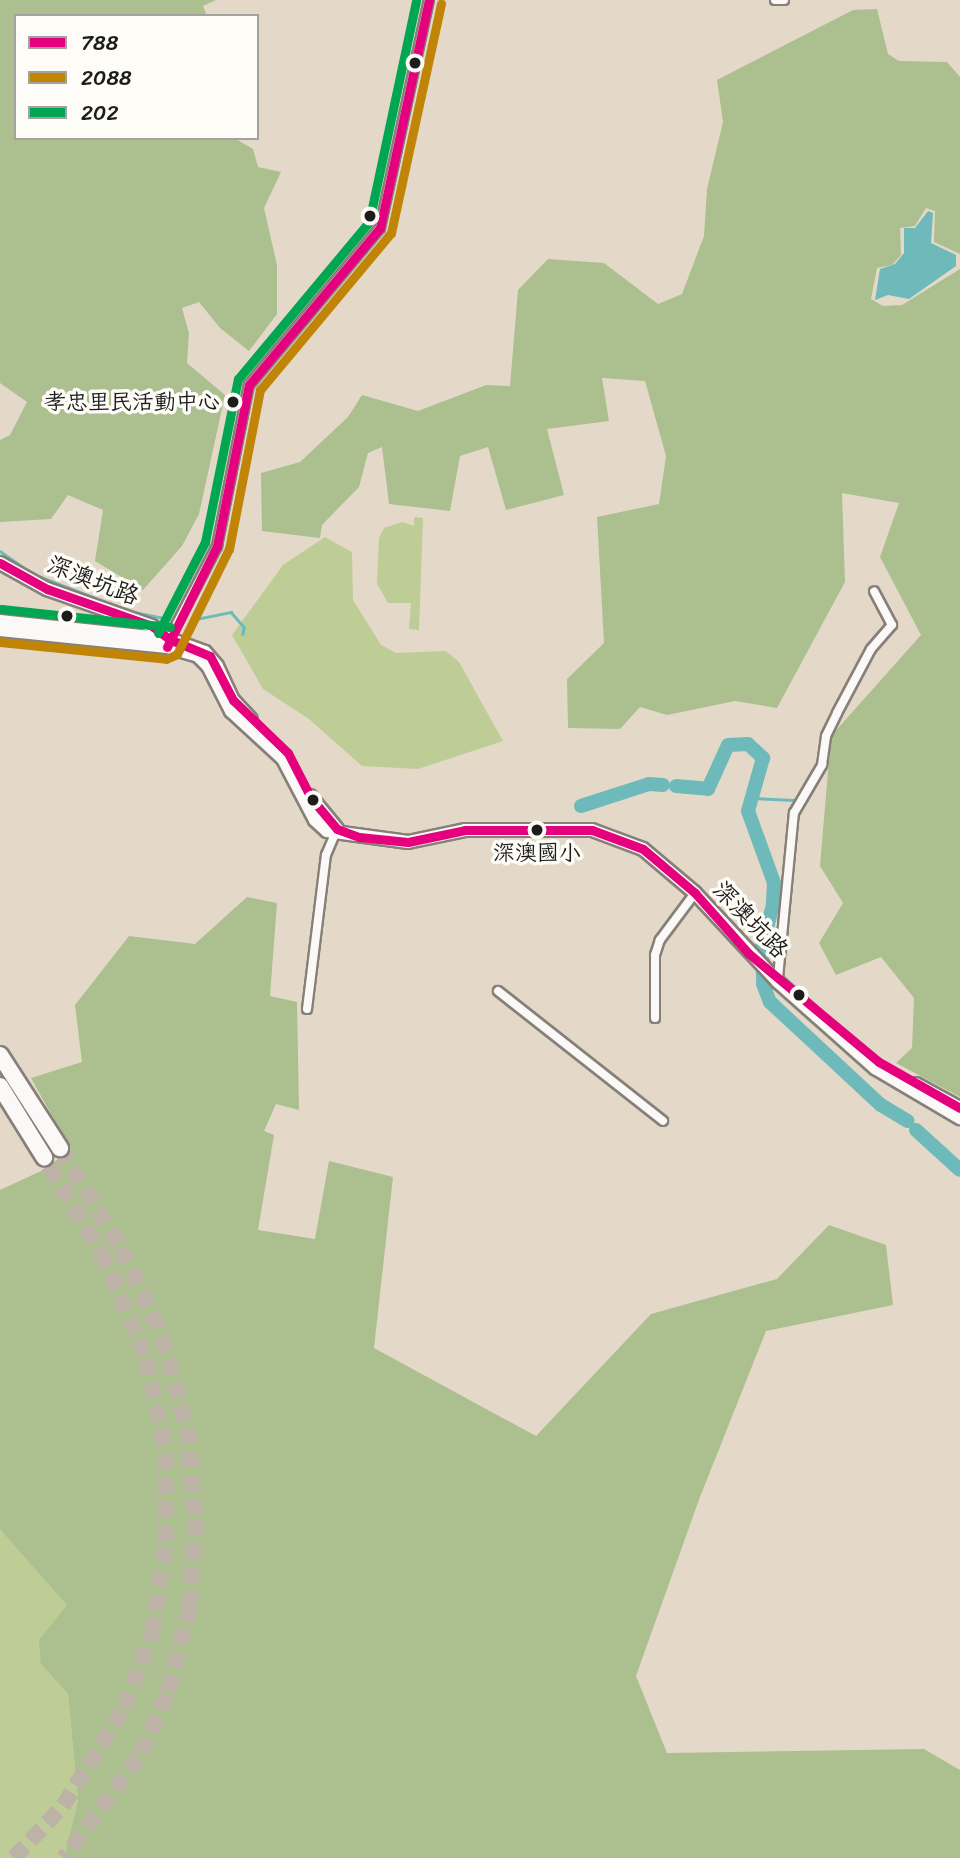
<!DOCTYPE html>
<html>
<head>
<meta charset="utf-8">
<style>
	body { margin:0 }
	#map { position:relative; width:960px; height:1858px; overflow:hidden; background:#e4d9c8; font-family:Sriracha,"LXGW WenKai TC",sans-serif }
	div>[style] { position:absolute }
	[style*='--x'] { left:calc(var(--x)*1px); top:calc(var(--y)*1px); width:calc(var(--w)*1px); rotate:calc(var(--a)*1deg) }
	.green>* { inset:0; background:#becd96 }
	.forest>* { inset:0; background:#acbf8f }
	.water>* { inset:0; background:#6ebabb }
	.stream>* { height:2.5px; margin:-1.25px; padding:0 1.25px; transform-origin:1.25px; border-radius:1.25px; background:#6ebabb }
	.river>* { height:14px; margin:-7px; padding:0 7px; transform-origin:7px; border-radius:7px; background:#6ebabb }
	.highway-tunnel>* { height:16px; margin-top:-8px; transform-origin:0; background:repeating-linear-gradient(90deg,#bcb3a6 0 16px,transparent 0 24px) }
	.roads { filter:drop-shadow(2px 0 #868078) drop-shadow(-2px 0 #868078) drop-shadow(0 2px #868078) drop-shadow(0 -2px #868078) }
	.street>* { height:8px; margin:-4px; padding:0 4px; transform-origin:4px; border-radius:4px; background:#fbf9f7 }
	.secondary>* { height:12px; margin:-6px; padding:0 6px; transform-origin:6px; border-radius:6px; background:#fbf9f7 }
	.highway>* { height:16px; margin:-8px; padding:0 8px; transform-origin:8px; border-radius:8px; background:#fbf9f7 }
	.bus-1>* { height:9px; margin:-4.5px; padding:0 4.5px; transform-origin:4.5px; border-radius:4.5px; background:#e5007d }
	.bus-2>* { height:9px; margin:-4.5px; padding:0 4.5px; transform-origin:4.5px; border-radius:4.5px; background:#c08407 }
	.bus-3>* { height:9px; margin:-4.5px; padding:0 4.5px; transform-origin:4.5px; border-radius:4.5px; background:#00a651 }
	.dots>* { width:19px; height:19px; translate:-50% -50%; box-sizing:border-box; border:4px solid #fdfcf7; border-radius:50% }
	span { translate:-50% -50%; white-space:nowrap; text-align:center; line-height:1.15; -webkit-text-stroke:7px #fdfcf7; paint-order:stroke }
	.bus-label { font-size:22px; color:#1c1c1c }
	.right { translate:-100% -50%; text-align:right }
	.street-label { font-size:24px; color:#1c1c1c }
	.legend { position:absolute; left:14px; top:14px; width:245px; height:126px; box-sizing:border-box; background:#fdfcf7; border:2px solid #a3a29f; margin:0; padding:9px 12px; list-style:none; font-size:21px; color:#1c1c1c }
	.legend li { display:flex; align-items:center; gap:14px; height:35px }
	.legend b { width:35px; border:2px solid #a3a29f }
</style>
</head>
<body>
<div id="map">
	<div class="green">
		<div style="clip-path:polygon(414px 517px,423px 518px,419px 630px,409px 629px,411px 603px,388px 603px,377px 584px,379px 538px,384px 528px,402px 522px,414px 526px)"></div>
		<div style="clip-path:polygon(325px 537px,352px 552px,353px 600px,381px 645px,396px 653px,446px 651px,459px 662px,503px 741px,418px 769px,362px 766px,309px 719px,263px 689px,232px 635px,283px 565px)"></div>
		<div style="clip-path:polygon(0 1526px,67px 1605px,41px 1664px,68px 1694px,78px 1800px,64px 1858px,0 1858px)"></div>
	</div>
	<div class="forest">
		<div style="clip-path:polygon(0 0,216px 0,203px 6px,207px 16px,16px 16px,16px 138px,234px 138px,253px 149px,258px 167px,281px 172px,264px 208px,277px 265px,277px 314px,249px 351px,220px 328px,199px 302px,182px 308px,189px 333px,187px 363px,225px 395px,199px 514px,182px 546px,143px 590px,95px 561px,103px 510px,68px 495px,51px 519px,0 522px,0 440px,10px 435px,27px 402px,0 383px)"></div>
		<div style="clip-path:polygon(877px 9px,888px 54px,899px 61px,947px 62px,960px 77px,960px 254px,934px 242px,935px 211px,926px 208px,915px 226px,900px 228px,901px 255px,892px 265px,877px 268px,871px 299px,883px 306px,902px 305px,960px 269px,960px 1097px,896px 1063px,912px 1048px,914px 998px,881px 957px,836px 975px,819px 943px,843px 903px,820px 866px,831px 736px,921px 635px,880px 557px,899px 503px,842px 493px,845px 582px,777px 708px,735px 701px,667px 715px,640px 707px,620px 729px,568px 728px,567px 679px,604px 643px,597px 517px,659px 504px,666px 456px,645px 381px,602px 378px,609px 421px,547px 429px,564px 495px,506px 510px,488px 447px,460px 456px,450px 511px,389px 504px,382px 447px,368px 453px,359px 487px,322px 525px,320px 538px,262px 531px,261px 473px,300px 462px,348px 417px,362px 395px,418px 411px,486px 385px,510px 386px,518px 290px,548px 259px,604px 263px,658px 304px,682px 294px,704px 236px,707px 189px,723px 122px,717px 80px,853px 10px)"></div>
		<div style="clip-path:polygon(247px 897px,277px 903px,270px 996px,297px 1002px,299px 1110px,276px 1104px,264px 1131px,274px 1135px,258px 1230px,315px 1239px,329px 1161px,393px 1177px,374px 1348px,536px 1436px,651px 1314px,777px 1279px,829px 1225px,886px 1245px,893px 1305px,766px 1331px,700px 1497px,636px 1676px,667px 1753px,924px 1749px,960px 1770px,960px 1858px,64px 1858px,78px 1800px,68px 1694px,41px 1664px,39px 1640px,67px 1605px,0 1529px,0 1190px,41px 1171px,71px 1150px,31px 1078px,82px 1062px,75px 1005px,129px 936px,195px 944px)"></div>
	</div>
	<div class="water">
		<div style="clip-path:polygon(928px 211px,933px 213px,931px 243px,956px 255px,956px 266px,909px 299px,888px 295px,875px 300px,880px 269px,895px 264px,904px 253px,904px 228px,915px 228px)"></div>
	</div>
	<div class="stream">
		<div style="--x:0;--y:551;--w:40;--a:34.9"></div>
		<div style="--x:33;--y:574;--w:103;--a:21.1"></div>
		<div style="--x:129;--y:611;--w:41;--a:11.3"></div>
		<div style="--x:191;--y:620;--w:41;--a:-11.3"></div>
		<div style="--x:231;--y:612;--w:20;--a:49"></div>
		<div style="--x:244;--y:627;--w:7;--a:98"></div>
		<div style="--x:754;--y:798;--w:40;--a:2.9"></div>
	</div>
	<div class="river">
		<div style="--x:676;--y:786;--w:32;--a:5"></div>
		<div style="--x:708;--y:789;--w:48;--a:-65.6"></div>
		<div style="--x:728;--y:745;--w:20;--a:-3"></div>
		<div style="--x:748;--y:744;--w:21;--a:43"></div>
		<div style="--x:763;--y:758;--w:55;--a:105.8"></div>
		<div style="--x:748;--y:811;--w:77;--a:70.1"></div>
		<div style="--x:774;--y:883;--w:22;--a:93"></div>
		<div style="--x:773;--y:905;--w:42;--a:105"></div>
		<div style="--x:762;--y:946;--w:38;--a:88"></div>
		<div style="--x:763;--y:984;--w:19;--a:69"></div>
		<div style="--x:770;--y:1002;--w:151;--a:42.9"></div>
		<div style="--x:881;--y:1105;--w:31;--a:31"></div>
		<div style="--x:581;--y:806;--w:71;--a:-17.9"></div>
		<div style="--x:649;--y:784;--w:14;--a:4"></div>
		<div style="--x:916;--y:1130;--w:59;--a:42.3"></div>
	</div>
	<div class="highway-tunnel">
		<div style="--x:60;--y:1148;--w:117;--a:58.6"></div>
		<div style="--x:121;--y:1248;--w:97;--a:65"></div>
		<div style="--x:162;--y:1336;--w:95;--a:74.8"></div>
		<div style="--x:187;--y:1428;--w:91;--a:84.4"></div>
		<div style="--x:196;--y:1519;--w:87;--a:93.9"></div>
		<div style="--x:190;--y:1606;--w:92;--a:104.5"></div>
		<div style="--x:167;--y:1695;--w:68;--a:114.3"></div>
		<div style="--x:139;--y:1757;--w:126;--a:126.6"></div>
		<div style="--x:14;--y:1858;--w:71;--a:-46.7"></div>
		<div style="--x:63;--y:1806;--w:115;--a:-58.1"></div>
		<div style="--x:124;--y:1708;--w:79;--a:-69.3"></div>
		<div style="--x:152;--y:1634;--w:94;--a:-81.4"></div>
		<div style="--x:166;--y:1541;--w:96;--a:-90.6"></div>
		<div style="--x:165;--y:1445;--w:92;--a:-102.5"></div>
		<div style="--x:145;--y:1355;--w:101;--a:-112.8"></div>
		<div style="--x:106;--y:1262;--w:122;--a:-120.6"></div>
	</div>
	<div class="roads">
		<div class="street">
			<div style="--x:775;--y:0;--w:9;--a:0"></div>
			<div style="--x:169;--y:639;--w:105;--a:-62.7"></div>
			<div style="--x:217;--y:546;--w:164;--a:-78.8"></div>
			<div style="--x:249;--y:385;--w:204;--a:-50.2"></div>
			<div style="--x:380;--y:228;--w:233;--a:-77.9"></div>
			<div style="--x:778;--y:978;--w:166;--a:-84.5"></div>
			<div style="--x:794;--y:813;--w:56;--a:-59.7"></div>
			<div style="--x:822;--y:765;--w:29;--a:-82"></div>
			<div style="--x:826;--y:736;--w:25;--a:-64"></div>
			<div style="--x:837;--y:713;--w:72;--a:-62"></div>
			<div style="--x:871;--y:649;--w:32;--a:-49"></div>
			<div style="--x:892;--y:625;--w:38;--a:-118"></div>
			<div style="--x:498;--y:991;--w:210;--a:38.2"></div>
			<div style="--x:307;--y:1009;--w:155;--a:-83"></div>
			<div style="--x:326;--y:855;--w:28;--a:-67"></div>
			<div style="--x:655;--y:1018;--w:63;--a:-90"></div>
			<div style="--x:655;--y:955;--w:16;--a:-72"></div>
			<div style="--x:660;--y:940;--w:59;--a:-53.3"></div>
		</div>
		<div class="secondary">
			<div style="--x:0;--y:563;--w:54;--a:29"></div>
			<div style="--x:47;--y:589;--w:111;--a:19.4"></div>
			<div style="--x:152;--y:626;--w:21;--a:37"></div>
			<div style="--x:169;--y:639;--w:38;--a:20"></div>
			<div style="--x:205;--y:652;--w:18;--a:49"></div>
			<div style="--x:217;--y:666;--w:38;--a:65"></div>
			<div style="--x:233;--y:700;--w:26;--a:47"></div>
			<div style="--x:0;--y:621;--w:170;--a:6.1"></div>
			<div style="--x:0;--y:630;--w:168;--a:5.8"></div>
			<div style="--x:167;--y:647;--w:32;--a:16"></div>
			<div style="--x:198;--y:656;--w:14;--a:45"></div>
			<div style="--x:208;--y:666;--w:51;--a:62.9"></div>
			<div style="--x:231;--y:711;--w:71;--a:42.7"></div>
			<div style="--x:283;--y:759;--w:69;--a:62.3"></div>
			<div style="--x:315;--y:820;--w:16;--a:43"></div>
			<div style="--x:327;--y:831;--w:82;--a:7.7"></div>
			<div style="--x:408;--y:842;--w:58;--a:-11.9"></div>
			<div style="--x:465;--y:830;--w:127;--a:0"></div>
			<div style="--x:592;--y:830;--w:54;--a:20.4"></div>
			<div style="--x:643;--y:849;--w:68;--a:40.2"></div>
			<div style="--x:695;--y:893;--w:122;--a:47"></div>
			<div style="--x:778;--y:982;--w:130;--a:41.6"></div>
			<div style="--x:875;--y:1068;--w:99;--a:30.5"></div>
			<div style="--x:310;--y:796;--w:43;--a:50.7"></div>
			<div style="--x:916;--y:1084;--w:50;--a:28.6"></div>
		</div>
		<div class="highway">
			<div style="--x:0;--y:1055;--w:111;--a:57.2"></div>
			<div style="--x:0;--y:1086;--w:84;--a:58.2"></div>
		</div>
	</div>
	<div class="bus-1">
		<div style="--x:0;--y:563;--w:54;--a:29"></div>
		<div style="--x:47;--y:589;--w:111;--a:19.4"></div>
		<div style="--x:152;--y:626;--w:21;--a:37"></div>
		<div style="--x:169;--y:639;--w:44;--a:22.5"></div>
		<div style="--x:210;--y:656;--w:50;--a:62.4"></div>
		<div style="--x:233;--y:700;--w:76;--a:43.9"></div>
		<div style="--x:288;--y:753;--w:51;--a:62.9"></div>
		<div style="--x:311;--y:798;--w:40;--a:50"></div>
		<div style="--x:337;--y:829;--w:23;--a:20"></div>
		<div style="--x:359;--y:837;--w:49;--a:5.8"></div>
		<div style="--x:408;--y:842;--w:58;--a:-11.9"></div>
		<div style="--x:465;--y:830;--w:127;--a:0"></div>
		<div style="--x:592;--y:830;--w:54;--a:20.4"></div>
		<div style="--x:643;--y:849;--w:68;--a:40.2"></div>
		<div style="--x:695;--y:893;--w:80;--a:48.5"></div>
		<div style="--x:748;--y:953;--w:170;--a:39.8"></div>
		<div style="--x:879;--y:1062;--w:93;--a:29.6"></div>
		<div style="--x:167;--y:647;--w:113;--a:-63.7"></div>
		<div style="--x:217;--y:546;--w:164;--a:-78.8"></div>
		<div style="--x:249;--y:385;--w:204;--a:-50.2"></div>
		<div style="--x:380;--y:228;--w:233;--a:-77.9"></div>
	</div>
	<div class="bus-2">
		<div style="--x:0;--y:642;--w:167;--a:5.8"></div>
		<div style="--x:166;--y:659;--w:12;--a:-24"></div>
		<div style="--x:177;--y:654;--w:117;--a:-63.7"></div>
		<div style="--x:229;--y:549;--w:162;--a:-79"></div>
		<div style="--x:260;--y:390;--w:204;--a:-50.2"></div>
		<div style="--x:391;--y:233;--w:235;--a:-77.7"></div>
	</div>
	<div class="bus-3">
		<div style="--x:1;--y:609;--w:170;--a:6.1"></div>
		<div style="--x:158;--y:633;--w:102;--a:-62.7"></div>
		<div style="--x:205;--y:542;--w:166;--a:-78.6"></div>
		<div style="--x:238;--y:379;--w:204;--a:-50.2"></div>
		<div style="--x:369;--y:222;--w:227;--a:-78"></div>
	</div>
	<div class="dots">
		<div style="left:415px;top:63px;background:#1c1c1c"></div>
		<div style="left:370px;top:216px;background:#1c1c1c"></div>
		<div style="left:233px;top:402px;background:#1c1c1c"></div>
		<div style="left:67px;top:616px;background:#1c1c1c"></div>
		<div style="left:313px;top:800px;background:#1c1c1c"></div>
		<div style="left:537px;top:830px;background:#1c1c1c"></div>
		<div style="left:799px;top:995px;background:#1c1c1c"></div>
	</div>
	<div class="bus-label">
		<span class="right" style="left:220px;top:402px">孝忠里民活動中心</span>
		<span style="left:537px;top:853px">深澳國小</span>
	</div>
	<div class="street-label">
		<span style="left:93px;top:581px;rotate:21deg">深澳坑路</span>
		<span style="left:750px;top:920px;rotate:46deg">深澳坑路</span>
	</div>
	<ul class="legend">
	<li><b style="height:9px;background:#e5007d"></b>788</li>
	<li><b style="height:9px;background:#c08407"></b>2088</li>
	<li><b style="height:9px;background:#00a651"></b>202</li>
	</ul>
</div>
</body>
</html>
